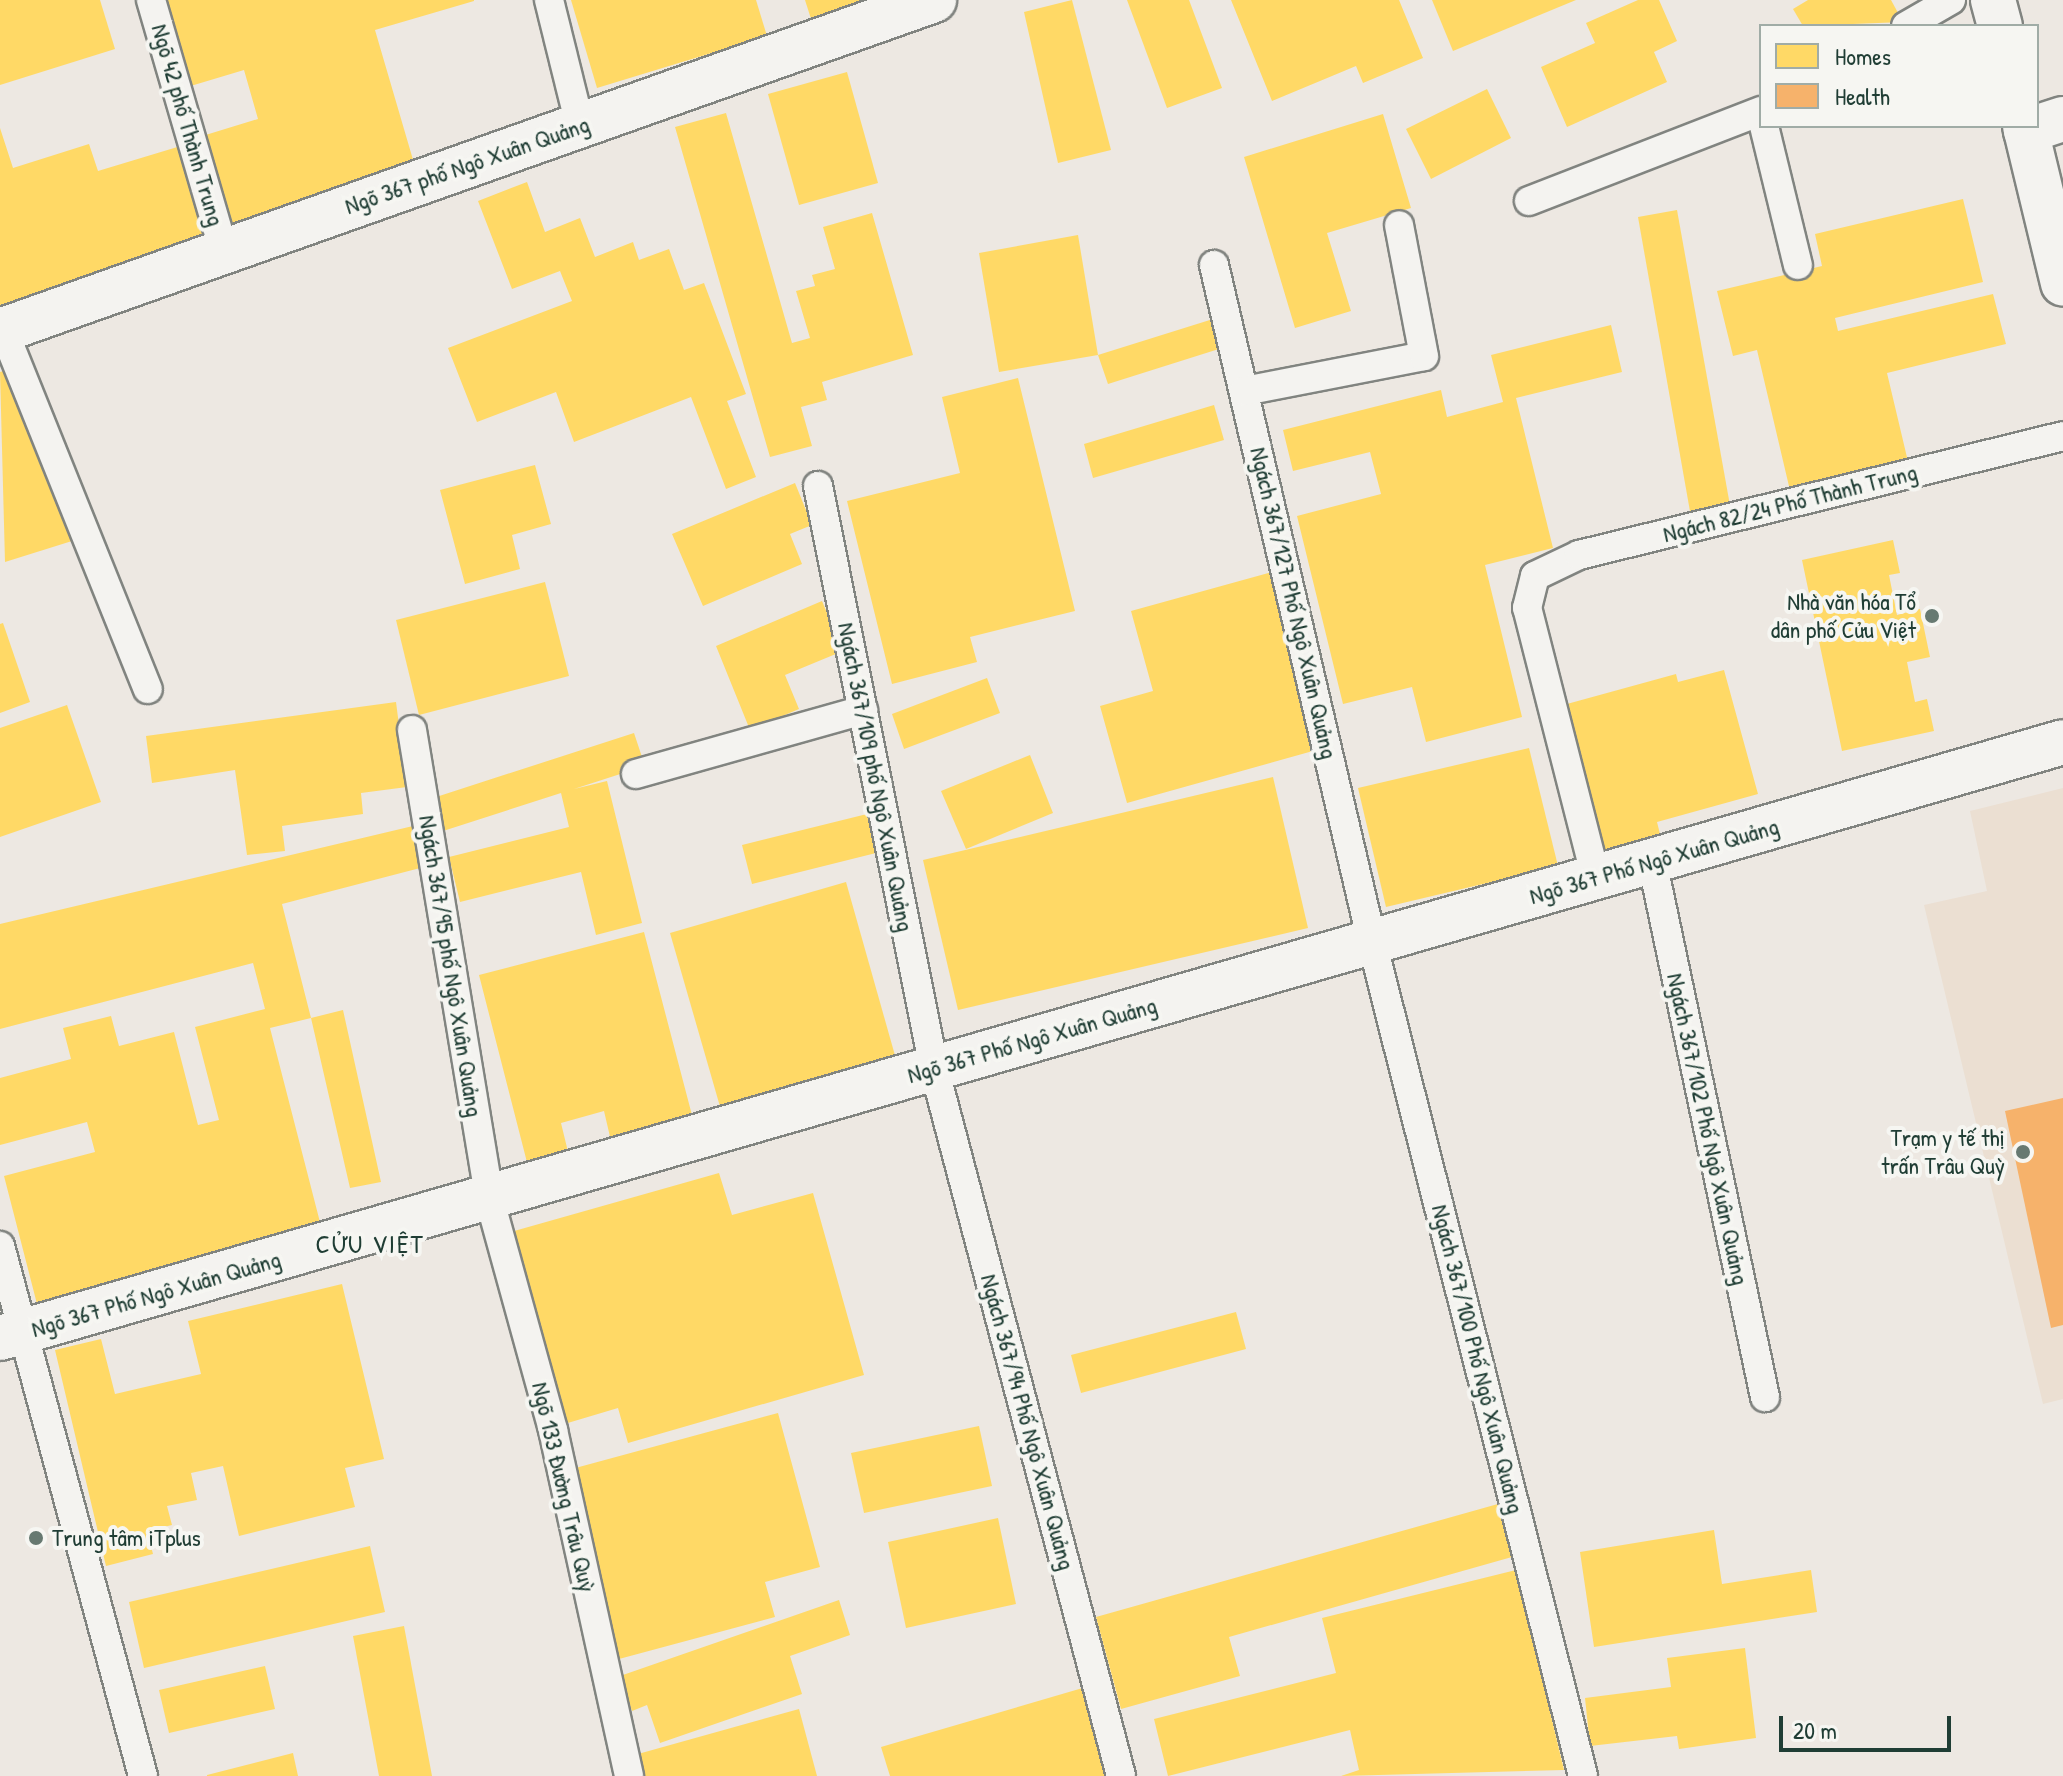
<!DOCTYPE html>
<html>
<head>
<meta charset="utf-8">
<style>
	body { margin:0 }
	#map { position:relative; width:2063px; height:1776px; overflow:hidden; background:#ede8e2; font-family:"Patrick Hand",sans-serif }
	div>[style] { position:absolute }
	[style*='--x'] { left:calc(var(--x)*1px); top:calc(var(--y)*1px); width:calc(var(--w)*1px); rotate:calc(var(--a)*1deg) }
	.built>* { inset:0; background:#ebdfd2 }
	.homes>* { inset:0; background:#ffd966 }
	.health>* { inset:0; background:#f6b26b }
	.roads { filter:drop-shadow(2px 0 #818480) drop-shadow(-2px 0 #818480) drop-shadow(0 2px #818480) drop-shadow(0 -2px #818480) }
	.service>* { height:28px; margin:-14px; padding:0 14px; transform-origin:14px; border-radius:14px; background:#f4f3f0 }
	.minor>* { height:44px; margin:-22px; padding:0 22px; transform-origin:22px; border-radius:22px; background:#f4f3f0 }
	.dots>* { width:22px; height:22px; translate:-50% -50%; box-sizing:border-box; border:4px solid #f6f6f2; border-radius:50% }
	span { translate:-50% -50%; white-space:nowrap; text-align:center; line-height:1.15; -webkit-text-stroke:8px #f6f6f2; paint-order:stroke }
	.street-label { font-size:24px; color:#1f3d34 }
	.poi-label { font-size:24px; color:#1f3d34 }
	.right { translate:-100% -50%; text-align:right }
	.left { translate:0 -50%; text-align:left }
	.neighbourhood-label { font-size:26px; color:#1f3d34; letter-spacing:2px }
	.legend { position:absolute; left:1759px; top:24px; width:280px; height:104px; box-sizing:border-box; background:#f6f6f2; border:2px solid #a0aca6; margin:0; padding:10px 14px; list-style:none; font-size:24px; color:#1f3d34 }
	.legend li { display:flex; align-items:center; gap:16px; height:40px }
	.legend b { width:40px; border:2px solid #a0aca6 }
	.scale { position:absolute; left:1779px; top:1716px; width:172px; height:36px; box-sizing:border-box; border:4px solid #1f3d34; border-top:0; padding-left:10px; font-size:24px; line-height:28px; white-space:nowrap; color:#1f3d34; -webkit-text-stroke:6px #f6f6f2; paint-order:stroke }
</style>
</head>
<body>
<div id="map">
	<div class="built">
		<div style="clip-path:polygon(2063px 788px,2063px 1399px,2043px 1404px,1924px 905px,1987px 891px,1970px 811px)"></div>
	</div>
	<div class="homes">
		<div style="clip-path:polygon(0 0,100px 0,115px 49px,0 85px)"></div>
		<div style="clip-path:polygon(159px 0,474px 0,474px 1px,375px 30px,416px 170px,225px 227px,199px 137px,258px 119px,244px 70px,184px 88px)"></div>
		<div style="clip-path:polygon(571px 0,756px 0,767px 36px,597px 88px)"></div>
		<div style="clip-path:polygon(805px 0,879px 0,812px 22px)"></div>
		<div style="clip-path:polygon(1072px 0,1111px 150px,1058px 163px,1024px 12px)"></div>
		<div style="clip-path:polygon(1127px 0,1189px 0,1222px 88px,1167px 108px)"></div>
		<div style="clip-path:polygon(1231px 0,1399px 0,1423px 58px,1363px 83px,1356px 66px,1272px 101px)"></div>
		<div style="clip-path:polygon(1432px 0,1576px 0,1453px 51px)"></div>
		<div style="clip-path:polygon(1638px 0,1659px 0,1677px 41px,1654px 52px,1667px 82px,1567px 127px,1541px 67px,1595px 43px,1586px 23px)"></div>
		<div style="clip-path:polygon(1808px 0,1891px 0,1903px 22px,1803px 26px,1793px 9px)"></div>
		<div style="clip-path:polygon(847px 72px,878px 183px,799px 205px,768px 94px)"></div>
		<div style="clip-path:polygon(1487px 89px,1511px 138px,1431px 179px,1406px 129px)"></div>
		<div style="clip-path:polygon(726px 113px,792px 343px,810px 338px,796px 291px,815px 286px,812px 275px,835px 269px,823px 227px,872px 213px,913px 355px,822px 382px,827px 400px,801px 407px,812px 446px,770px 457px,675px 127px)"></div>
		<div style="clip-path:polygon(1383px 114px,1411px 208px,1327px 233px,1351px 311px,1295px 328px,1244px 157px)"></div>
		<div style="clip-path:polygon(0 128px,13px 168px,89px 144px,98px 171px,184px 145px,215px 247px,0 314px)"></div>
		<div style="clip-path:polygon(527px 182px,545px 232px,580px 218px,595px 257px,633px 242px,639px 260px,669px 249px,684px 290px,704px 283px,746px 394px,727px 401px,756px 477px,726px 489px,691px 397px,574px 442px,556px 392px,477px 422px,448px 348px,572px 301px,560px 271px,512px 289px,478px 201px)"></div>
		<div style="clip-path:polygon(1963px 199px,1983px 282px,1835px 318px,1838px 331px,1993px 294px,2006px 344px,1887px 373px,1910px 470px,1792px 499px,1757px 350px,1733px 356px,1717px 291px,1822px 266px,1815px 234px)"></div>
		<div style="clip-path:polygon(1677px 210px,1731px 511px,1691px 517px,1638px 217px)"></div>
		<div style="clip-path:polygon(1078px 235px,1098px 355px,999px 372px,979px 253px)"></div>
		<div style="clip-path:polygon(1213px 319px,1222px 348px,1108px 384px,1098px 355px)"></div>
		<div style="clip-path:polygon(1611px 325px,1622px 372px,1516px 398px,1553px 548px,1485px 565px,1522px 717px,1426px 742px,1412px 687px,1343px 704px,1297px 516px,1381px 494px,1370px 452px,1293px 471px,1283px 430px,1441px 390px,1447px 417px,1503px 402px,1491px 355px)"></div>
		<div style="clip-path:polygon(15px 367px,72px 541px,5px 562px,0 372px)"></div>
		<div style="clip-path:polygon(1018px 378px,1075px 611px,970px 637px,977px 662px,892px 684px,847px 501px,960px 473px,942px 397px)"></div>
		<div style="clip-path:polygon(1214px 405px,1224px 440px,1093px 478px,1084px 444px)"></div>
		<div style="clip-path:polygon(535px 465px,551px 524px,512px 535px,520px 569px,465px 584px,440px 490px)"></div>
		<div style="clip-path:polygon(795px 483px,812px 525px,790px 534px,802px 564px,703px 606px,672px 534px)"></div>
		<div style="clip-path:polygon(1893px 540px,1900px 573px,1889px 575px,1897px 615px,1920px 609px,1930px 657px,1907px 662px,1915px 702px,1927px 699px,1934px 731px,1842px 751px,1802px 560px)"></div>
		<div style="clip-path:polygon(1272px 572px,1320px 749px,1127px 803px,1100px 706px,1153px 691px,1131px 611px)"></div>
		<div style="clip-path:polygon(545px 582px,569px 676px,419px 715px,396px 620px)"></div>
		<div style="clip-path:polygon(822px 601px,843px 651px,785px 675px,799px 709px,750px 730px,716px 646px)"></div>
		<div style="clip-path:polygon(3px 623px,30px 702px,0 713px,0 624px)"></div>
		<div style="clip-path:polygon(1724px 670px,1758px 794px,1657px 822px,1663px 846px,1597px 864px,1556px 707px,1676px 674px,1678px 682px)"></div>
		<div style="clip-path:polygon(987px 678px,1000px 713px,904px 749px,892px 714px)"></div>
		<div style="clip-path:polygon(396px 702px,407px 787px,361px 793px,363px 814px,282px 826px,285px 851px,247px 855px,235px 770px,152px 783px,146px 736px)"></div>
		<div style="clip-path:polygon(67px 705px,101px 802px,0 837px,0 728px)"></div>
		<div style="clip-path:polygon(634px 733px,645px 766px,574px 789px,607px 781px,642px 923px,596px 935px,581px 872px,460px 902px,449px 857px,569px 827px,561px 793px,440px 832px,430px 799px)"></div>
		<div style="clip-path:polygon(1529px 748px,1558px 866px,1386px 907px,1358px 788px)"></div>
		<div style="clip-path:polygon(1030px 755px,1053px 813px,966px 849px,941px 791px)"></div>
		<div style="clip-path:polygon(1273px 777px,1308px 928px,958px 1010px,923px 860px)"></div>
		<div style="clip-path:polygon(867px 814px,876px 853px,752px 884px,742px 845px)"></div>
		<div style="clip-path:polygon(413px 826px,424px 867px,282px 904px,311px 1018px,343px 1010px,381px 1182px,350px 1188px,311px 1018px,270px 1028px,322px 1230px,37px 1304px,4px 1176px,95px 1152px,87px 1122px,0 1145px,0 1078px,71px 1059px,63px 1028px,111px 1016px,119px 1046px,174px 1032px,198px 1125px,219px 1120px,195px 1027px,265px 1009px,253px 963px,0 1029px,0 924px)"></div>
		<div style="clip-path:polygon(846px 882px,896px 1059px,721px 1110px,670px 933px)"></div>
		<div style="clip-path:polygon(644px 932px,693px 1119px,611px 1141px,604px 1111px,561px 1123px,571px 1164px,530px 1174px,479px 975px)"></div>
		<div style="clip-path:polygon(719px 1173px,732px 1215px,813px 1193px,864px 1375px,628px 1443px,618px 1408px,561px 1425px,507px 1233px)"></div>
		<div style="clip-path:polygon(342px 1284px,384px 1459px,345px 1468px,355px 1507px,239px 1536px,223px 1466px,191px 1473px,197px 1500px,167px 1506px,172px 1525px,147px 1531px,153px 1554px,106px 1566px,55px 1350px,101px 1339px,115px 1394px,201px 1374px,188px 1321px)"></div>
		<div style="clip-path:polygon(1236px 1312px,1246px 1349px,1081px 1393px,1071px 1355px)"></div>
		<div style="clip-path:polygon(778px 1413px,820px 1567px,765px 1582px,775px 1617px,619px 1659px,568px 1470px)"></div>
		<div style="clip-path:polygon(979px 1426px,992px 1486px,864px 1513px,851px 1453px)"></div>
		<div style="clip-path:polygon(1505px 1502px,1519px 1555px,1229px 1637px,1240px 1676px,1121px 1709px,1096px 1617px)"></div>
		<div style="clip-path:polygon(998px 1518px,1016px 1604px,906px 1628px,888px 1542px)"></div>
		<div style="clip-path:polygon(1714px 1530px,1722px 1584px,1811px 1570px,1817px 1612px,1594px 1647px,1580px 1552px)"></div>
		<div style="clip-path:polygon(370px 1546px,385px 1612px,144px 1668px,129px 1602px)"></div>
		<div style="clip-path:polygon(1516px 1570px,1564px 1770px,1341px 1776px,1359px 1770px,1350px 1730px,1168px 1776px,1154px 1719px,1336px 1673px,1322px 1618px)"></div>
		<div style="clip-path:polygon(839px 1600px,850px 1635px,790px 1656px,802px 1694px,660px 1743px,647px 1705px,632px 1711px,620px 1676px)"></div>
		<div style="clip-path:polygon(404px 1626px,432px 1776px,379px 1776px,353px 1636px)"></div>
		<div style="clip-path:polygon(1745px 1648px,1756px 1738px,1679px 1749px,1677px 1736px,1590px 1746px,1585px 1698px,1671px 1687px,1667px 1658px)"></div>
		<div style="clip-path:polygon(265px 1666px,275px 1709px,169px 1733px,159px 1690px)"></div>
		<div style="clip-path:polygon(1086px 1687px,1113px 1776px,890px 1776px,881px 1747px)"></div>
		<div style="clip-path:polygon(799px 1709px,817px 1776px,644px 1776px,638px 1754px)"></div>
		<div style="clip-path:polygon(293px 1753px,298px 1776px,207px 1776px,207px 1775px)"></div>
	</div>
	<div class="health">
		<div style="clip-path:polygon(2063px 1098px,2063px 1325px,2051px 1328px,2005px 1111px)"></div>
	</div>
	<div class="roads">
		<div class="service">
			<div style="--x:151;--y:0;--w:261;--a:73.8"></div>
			<div style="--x:549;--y:0;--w:129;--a:76.1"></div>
			<div style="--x:1906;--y:26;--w:52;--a:-30"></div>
			<div style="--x:1764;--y:126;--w:143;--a:76.3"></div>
			<div style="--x:1529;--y:201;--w:249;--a:-21.2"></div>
			<div style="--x:1214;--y:265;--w:695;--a:76.86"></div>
			<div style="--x:1372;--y:942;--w:860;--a:75.8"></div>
			<div style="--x:3;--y:329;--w:388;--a:68.1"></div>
			<div style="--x:1244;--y:391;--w:183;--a:-11"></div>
			<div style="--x:1424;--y:356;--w:133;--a:-100.8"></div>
			<div style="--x:818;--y:486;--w:593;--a:78.73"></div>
			<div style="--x:934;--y:1068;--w:732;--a:75.2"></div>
			<div style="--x:412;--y:730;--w:477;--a:80.6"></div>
			<div style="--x:490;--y:1201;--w:238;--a:74.6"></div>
			<div style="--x:553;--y:1430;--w:354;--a:77.6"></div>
			<div style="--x:636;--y:774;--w:236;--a:-15.7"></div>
			<div style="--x:1652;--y:861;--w:548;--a:78.1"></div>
			<div style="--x:1596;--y:878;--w:279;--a:-104.3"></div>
			<div style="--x:1527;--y:608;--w:33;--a:-76"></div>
			<div style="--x:1535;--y:576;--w:49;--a:-25.5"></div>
			<div style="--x:1579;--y:555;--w:498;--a:-13.8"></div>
			<div style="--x:0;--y:1246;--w:549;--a:74.9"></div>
		</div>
		<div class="minor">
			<div style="--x:1993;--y:0;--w:27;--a:75"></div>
			<div style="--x:2025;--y:126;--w:162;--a:76.4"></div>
			<div style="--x:2026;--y:131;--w:39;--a:-18"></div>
			<div style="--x:0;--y:331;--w:991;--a:-19.51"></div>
			<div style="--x:0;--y:1338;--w:2147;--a:-16.11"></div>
		</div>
	</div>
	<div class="dots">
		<div style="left:1932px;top:616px;background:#677971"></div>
		<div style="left:2023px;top:1152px;background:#677971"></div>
		<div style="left:36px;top:1538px;background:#677971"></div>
	</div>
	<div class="street-label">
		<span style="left:188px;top:125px;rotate:74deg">Ngõ 42 phố Thành Trung</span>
		<span style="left:467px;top:165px;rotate:-19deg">Ngõ 367 phố Ngô Xuân Quảng</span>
		<span style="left:1790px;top:503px;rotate:-14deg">Ngách 82/24 Phố Thành Trung</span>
		<span style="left:1294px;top:603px;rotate:77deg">Ngách 367/127 Phố Ngô Xuân Quảng</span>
		<span style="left:876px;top:777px;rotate:79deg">Ngách 367/109 phố Ngô Xuân Quảng</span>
		<span style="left:1654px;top:861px;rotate:-16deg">Ngõ 367 Phố Ngô Xuân Quảng</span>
		<span style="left:451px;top:966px;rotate:81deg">Ngách 367/95 phố Ngô Xuân Quảng</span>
		<span style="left:1032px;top:1040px;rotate:-16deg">Ngõ 367 Phố Ngô Xuân Quảng</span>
		<span style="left:1708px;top:1129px;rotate:78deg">Ngách 367/102 Phố Ngô Xuân Quảng</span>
		<span style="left:156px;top:1294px;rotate:-16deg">Ngõ 367 Phố Ngô Xuân Quảng</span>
		<span style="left:1478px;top:1359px;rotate:76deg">Ngách 367/100 Phố Ngô Xuân Quảng</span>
		<span style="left:1028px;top:1422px;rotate:75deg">Ngách 367/94 Phố Ngô Xuân Quảng</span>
		<span style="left:564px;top:1487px;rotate:77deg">Ngõ 133 Đường Trâu Quỳ</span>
	</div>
	<div class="poi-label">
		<span class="right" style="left:1916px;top:616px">Nhà văn hóa Tổ<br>dân phố Cửu Việt</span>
		<span class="right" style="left:2005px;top:1152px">Trạm y tế thị<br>trấn Trâu Quỳ</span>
		<span class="left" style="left:52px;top:1538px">Trung tâm iTplus</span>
	</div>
	<div class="neighbourhood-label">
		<span style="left:370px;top:1244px">CỬU VIỆT</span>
	</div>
	<ul class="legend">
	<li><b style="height:22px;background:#ffd966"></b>Homes</li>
	<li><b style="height:22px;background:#f6b26b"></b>Health</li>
	</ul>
	<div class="scale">20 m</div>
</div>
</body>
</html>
